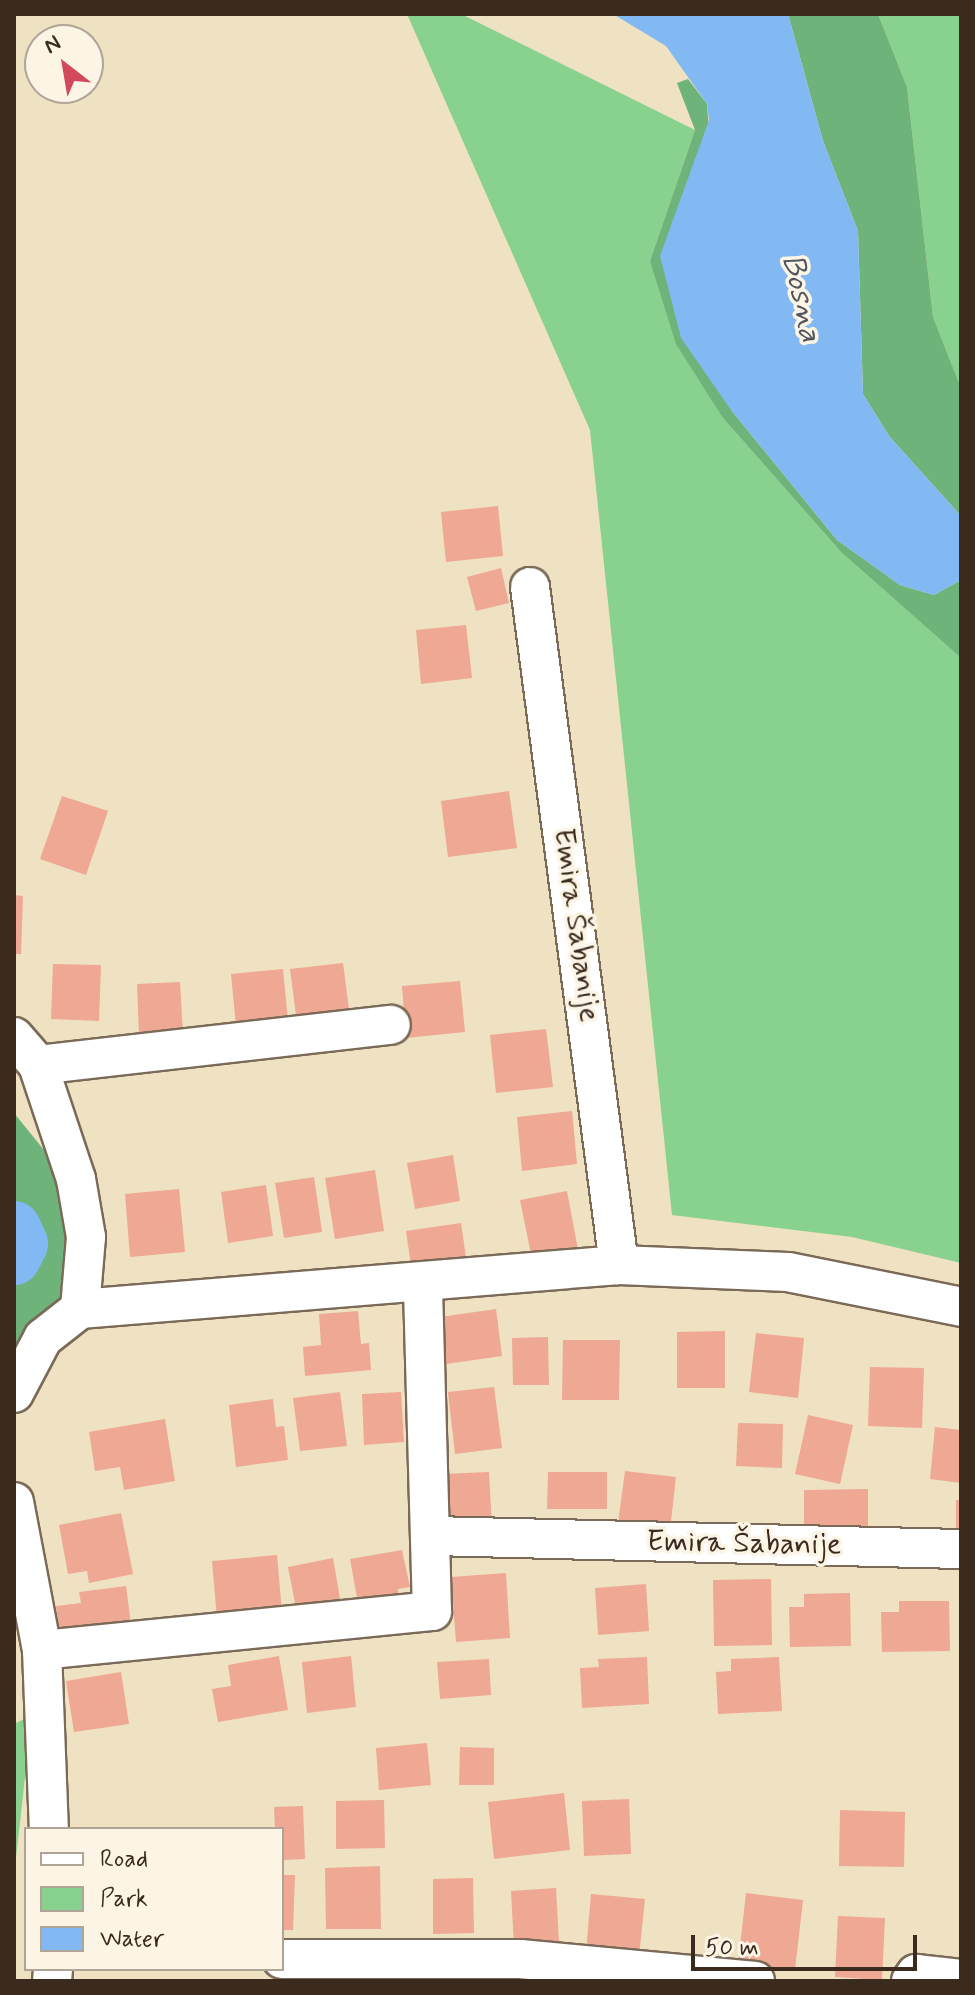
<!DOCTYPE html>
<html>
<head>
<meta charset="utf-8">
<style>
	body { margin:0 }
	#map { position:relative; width:975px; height:1995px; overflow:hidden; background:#efe2c2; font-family:Mynerve,sans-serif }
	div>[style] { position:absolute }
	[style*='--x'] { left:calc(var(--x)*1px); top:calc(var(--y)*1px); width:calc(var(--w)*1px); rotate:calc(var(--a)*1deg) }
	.green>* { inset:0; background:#88d18e }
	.forest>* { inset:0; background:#6eb379 }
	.water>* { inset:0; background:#82b9f2 }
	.river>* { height:54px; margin:-27px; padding:0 27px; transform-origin:27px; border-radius:27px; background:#82b9f2 }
	.building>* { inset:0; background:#eea894 }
	.roads { filter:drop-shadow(2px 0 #7a6a57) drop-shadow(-2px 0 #7a6a57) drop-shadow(0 2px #7a6a57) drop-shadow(0 -2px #7a6a57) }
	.minor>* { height:38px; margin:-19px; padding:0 19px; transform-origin:19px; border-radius:19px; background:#fff }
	span { translate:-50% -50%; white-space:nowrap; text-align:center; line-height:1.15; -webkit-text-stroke:7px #fcf5e5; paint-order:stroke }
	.street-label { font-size:30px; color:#3b2a1e }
	.water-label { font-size:32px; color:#50555e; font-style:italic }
	.frame { position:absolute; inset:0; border:16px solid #3b2a1e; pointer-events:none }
	.legend { position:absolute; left:24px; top:1827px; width:260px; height:144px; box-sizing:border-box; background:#fcf5e5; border:2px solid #afa495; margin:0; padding:10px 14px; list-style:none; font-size:24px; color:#3b2a1e }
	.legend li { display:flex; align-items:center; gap:16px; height:40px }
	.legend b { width:40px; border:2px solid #afa495 }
	.north { position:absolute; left:24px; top:24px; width:80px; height:80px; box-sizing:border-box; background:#fcf5e5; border:2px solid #afa495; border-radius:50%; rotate:329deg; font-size:22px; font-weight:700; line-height:32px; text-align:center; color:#3b2a1e }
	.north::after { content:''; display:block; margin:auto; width:28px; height:36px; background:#d1495b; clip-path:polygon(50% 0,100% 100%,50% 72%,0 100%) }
	.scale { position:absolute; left:691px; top:1935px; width:226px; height:36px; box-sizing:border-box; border:4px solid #3b2a1e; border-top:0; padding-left:10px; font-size:24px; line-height:28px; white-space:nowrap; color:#3b2a1e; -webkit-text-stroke:6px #fcf5e5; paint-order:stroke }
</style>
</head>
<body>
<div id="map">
	<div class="green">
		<div style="clip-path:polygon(407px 14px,461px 14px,695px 130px,650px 261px,723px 418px,841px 552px,961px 658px,961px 1263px,852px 1237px,672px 1215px,590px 430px)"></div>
		<div style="clip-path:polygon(878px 14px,961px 14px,961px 388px,933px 317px,907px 87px)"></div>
		<div style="clip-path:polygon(32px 1715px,14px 1876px,14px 1724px)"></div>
	</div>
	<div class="forest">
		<div style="clip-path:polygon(788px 14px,878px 14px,907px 87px,933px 317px,961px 388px,961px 516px,889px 436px,863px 394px,858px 231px,823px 141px)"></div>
		<div style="clip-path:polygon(688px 79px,707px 104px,731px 410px,837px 540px,900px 585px,934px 595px,961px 580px,961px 658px,841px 552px,723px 418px,676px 344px,650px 261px,695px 130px,677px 83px)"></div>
		<div style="clip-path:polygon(14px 1113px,65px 1176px,81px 1281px,14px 1414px)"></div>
	</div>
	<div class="water">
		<div style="clip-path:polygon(613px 14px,788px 14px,823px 141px,858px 231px,863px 394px,889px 436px,961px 516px,961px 580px,934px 595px,900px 585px,837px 540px,731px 410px,681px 338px,660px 256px,709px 120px,707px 104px,666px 46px)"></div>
	</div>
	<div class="river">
		<div style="--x:14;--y:1228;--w:17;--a:66"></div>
		<div style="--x:21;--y:1244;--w:16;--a:117"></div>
	</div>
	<div class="building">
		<div style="clip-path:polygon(498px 506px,503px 556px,446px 562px,441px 512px)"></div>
		<div style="clip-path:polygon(501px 568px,509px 603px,476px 611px,467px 577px)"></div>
		<div style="clip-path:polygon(466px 625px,472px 678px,421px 684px,416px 630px)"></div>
		<div style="clip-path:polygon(509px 791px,517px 848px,448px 857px,441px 801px)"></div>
		<div style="clip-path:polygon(62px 796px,108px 811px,86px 875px,40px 859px)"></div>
		<div style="clip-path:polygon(14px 895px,23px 896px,21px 954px,14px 954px)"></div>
		<div style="clip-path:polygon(343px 963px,350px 1017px,297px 1023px,290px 969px)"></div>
		<div style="clip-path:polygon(53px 964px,101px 965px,99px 1021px,51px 1019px)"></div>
		<div style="clip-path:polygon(283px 969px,288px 1021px,236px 1026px,231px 974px)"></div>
		<div style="clip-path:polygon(460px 981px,465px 1032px,406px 1038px,402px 986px)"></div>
		<div style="clip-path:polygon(180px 982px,183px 1034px,139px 1036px,137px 984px)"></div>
		<div style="clip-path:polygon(546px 1029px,553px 1087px,496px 1093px,490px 1035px)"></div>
		<div style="clip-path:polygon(572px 1111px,577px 1164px,522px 1171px,517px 1117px)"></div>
		<div style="clip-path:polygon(453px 1155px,460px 1201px,415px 1209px,407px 1163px)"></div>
		<div style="clip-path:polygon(375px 1170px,384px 1231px,335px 1239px,325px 1178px)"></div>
		<div style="clip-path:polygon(314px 1177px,322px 1232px,284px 1238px,275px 1183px)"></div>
		<div style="clip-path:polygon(266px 1185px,273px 1236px,228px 1243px,221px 1192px)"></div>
		<div style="clip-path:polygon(179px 1189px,185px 1252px,130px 1257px,125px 1194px)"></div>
		<div style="clip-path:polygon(567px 1191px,579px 1255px,533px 1264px,520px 1200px)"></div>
		<div style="clip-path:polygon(461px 1223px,467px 1264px,412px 1272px,406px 1231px)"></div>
		<div style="clip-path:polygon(496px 1309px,502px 1356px,446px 1364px,440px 1317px)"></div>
		<div style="clip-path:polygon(358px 1311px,361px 1344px,369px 1343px,371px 1370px,305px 1376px,303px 1347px,321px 1345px,319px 1314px)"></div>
		<div style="clip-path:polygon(725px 1331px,725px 1388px,677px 1388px,677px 1332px)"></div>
		<div style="clip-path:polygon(756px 1333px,804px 1338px,798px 1398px,749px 1392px)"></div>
		<div style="clip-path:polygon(548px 1337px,549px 1385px,513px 1385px,512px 1338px)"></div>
		<div style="clip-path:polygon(563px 1340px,620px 1340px,619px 1400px,562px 1400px)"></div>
		<div style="clip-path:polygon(870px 1367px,924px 1368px,922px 1428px,868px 1426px)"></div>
		<div style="clip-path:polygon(494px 1387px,502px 1448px,455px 1454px,448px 1392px)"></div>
		<div style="clip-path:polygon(340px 1392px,347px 1446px,300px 1451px,293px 1398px)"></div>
		<div style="clip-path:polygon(401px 1392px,404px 1442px,364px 1445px,362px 1394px)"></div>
		<div style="clip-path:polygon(273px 1399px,276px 1427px,284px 1426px,288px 1460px,236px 1467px,229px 1405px)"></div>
		<div style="clip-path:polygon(808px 1415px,853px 1425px,840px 1484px,795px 1474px)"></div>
		<div style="clip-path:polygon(165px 1419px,175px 1481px,124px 1490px,120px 1467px,95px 1471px,89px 1432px)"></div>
		<div style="clip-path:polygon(738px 1423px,783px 1424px,782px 1468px,736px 1466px)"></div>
		<div style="clip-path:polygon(935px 1427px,961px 1430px,961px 1483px,930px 1479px)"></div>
		<div style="clip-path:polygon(625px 1471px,676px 1477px,670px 1530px,618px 1523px)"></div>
		<div style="clip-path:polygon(489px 1472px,492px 1527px,444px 1529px,441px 1474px)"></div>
		<div style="clip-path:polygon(548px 1472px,607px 1472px,607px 1509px,547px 1509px)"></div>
		<div style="clip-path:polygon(868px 1489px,868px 1535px,804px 1536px,804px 1490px)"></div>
		<div style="clip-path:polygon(956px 1500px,961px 1500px,961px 1545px,956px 1545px)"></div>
		<div style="clip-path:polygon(121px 1513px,133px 1574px,89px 1583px,87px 1571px,68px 1574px,59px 1525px)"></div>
		<div style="clip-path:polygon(402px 1550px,410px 1587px,398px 1589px,400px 1602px,359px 1609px,350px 1559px)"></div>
		<div style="clip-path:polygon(277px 1555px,282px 1612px,217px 1618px,212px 1561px)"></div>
		<div style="clip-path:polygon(333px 1558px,342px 1610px,298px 1618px,288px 1567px)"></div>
		<div style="clip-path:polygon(506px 1573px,510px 1638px,456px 1642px,451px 1577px)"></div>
		<div style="clip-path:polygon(771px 1579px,772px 1645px,714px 1646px,713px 1580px)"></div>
		<div style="clip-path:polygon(646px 1584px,649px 1631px,598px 1635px,595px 1588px)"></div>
		<div style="clip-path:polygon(126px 1586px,132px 1632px,61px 1642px,56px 1606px,81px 1603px,79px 1592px)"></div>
		<div style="clip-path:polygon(850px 1593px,851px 1646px,790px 1647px,789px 1607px,804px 1607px,804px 1594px)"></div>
		<div style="clip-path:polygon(899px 1601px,949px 1601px,950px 1651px,882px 1652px,881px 1612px,899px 1612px)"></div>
		<div style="clip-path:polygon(279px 1656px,288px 1710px,218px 1722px,212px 1689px,231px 1686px,228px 1665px)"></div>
		<div style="clip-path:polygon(351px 1656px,356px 1707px,307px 1713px,302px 1662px)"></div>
		<div style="clip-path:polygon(647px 1657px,649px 1704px,582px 1708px,580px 1668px,599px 1667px,598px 1659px)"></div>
		<div style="clip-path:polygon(779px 1657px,782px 1711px,718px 1714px,716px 1672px,731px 1671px,731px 1659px)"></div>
		<div style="clip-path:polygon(489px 1659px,491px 1695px,440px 1699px,437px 1662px)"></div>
		<div style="clip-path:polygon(121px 1672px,129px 1724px,74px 1732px,66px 1681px)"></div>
		<div style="clip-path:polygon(427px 1743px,431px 1785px,379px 1790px,376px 1748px)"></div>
		<div style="clip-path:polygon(460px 1747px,494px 1748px,494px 1785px,459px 1785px)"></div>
		<div style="clip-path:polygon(564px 1793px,570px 1850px,494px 1859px,488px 1802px)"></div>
		<div style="clip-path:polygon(629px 1799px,631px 1854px,584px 1856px,582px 1801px)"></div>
		<div style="clip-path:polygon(384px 1800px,385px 1848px,336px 1849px,336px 1801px)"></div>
		<div style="clip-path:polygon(303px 1806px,305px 1859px,282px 1860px,282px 1829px,275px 1829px,274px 1807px)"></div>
		<div style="clip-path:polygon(840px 1810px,905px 1812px,904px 1867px,839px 1866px)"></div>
		<div style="clip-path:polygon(380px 1866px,381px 1929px,326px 1929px,325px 1868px)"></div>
		<div style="clip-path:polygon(282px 1875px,295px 1875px,293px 1930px,282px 1930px)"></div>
		<div style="clip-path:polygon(473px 1878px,474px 1933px,433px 1934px,433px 1879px)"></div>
		<div style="clip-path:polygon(556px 1888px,559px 1944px,514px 1947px,511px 1891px)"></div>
		<div style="clip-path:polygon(746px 1893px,803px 1900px,795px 1970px,738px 1964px)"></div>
		<div style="clip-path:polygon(591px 1894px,645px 1899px,639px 1957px,586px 1952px)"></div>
		<div style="clip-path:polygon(838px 1916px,885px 1918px,882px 1980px,835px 1977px)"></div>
	</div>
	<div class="roads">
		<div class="minor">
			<div style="--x:530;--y:587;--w:684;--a:82.52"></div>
			<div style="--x:14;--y:1037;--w:37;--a:49"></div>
			<div style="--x:38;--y:1065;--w:120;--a:71.6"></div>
			<div style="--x:76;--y:1179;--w:59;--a:80.2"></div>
			<div style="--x:86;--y:1237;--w:72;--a:94.8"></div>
			<div style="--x:80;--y:1309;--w:47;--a:141.9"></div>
			<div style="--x:43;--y:1338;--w:62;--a:117.8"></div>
			<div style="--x:38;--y:1065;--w:355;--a:-6.5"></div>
			<div style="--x:80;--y:1309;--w:541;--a:-4.67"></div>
			<div style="--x:619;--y:1265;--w:169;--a:2.4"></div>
			<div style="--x:788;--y:1272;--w:177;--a:11.4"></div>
			<div style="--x:14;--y:1502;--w:151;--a:79.3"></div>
			<div style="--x:42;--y:1650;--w:179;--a:87.8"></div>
			<div style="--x:432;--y:1536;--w:529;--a:1.41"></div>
			<div style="--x:42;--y:1650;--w:392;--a:-5.7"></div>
			<div style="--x:432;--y:1611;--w:329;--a:-91.6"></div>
			<div style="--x:282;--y:1959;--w:238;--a:0"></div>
			<div style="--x:520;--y:1959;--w:236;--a:5.3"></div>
			<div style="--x:52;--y:1981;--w:12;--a:-85"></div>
			<div style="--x:911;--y:1981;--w:9;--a:-54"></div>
			<div style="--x:916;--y:1974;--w:45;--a:6.3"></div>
		</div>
	</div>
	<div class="street-label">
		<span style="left:576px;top:925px;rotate:82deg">Emira Šabanije</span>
		<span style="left:744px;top:1544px;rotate:1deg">Emira Šabanije</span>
	</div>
	<div class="water-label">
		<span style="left:801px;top:298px;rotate:77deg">Bosna</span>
	</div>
	<div class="frame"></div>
	<ul class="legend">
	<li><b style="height:10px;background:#fff"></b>Road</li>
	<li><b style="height:22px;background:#88d18e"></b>Park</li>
	<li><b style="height:22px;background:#82b9f2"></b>Water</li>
	</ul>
	<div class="north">N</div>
	<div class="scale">50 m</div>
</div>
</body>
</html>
